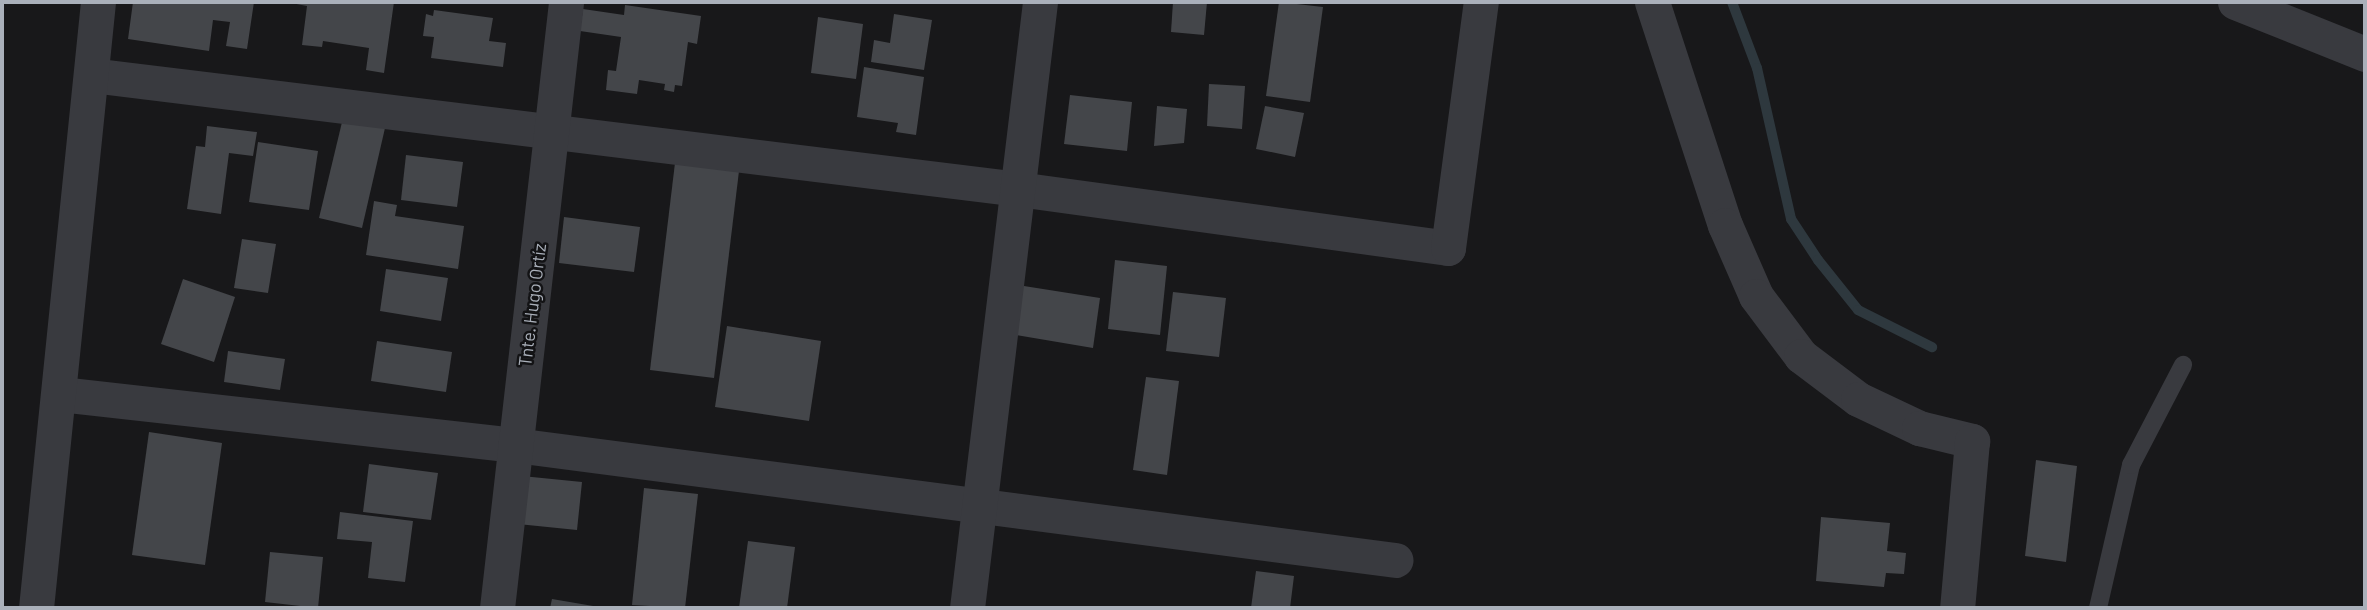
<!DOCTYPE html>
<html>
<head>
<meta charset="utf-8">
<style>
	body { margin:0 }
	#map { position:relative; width:2367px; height:610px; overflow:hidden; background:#18181a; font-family:Barlow,sans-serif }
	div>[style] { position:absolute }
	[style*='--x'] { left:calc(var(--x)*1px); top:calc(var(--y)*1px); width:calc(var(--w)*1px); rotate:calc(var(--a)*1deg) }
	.stream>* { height:10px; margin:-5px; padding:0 5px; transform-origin:5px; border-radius:5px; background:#2e383e }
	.building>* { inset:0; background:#44464a }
	.lane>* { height:18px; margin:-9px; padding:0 9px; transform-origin:9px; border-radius:9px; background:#393a3f }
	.street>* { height:35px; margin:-17.5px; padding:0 17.5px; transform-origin:17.5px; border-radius:17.5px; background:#393a3f }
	span { translate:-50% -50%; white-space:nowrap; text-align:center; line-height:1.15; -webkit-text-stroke:5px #131315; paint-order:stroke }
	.street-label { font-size:18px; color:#aab0ba }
	.frame { position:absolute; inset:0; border:4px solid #aab0ba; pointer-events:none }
</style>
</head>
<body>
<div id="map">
	<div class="stream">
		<div style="--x:1732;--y:2;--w:71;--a:69.3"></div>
		<div style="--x:1757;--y:68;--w:155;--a:77.3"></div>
		<div style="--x:1791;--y:219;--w:49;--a:56.6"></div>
		<div style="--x:1818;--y:260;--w:64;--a:51.3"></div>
		<div style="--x:1858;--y:310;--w:83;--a:26.6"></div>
	</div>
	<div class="building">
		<div style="clip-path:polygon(133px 2px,254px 2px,247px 49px,226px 46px,230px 22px,213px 20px,209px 51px,128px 39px)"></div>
		<div style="clip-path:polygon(286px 2px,394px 2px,384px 73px,366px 70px,369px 48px,323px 41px,322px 47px,302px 45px,307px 6px)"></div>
		<div style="clip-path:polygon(1173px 2px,1207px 2px,1204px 35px,1171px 32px)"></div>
		<div style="clip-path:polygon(1279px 2px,1323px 7px,1310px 102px,1266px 96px)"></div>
		<div style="clip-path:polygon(625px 5px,701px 16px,697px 44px,688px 42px,682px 86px,675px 85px,674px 92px,664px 90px,665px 84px,639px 80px,637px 94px,606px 90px,608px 70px,616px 71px,621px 37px,580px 31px,583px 9px,624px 15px)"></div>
		<div style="clip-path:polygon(434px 10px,493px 18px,489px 41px,506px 43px,503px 67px,431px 58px,434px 37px,423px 36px,426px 14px,433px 16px)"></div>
		<div style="clip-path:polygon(894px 14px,932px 20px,924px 70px,871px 62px,874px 40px,890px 43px)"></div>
		<div style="clip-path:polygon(818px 17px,863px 24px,856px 79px,811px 73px)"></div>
		<div style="clip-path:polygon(864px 67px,924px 77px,916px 135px,896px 132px,898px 123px,857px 117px)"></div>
		<div style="clip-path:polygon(1209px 84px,1245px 86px,1242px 129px,1207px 126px)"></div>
		<div style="clip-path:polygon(1070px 95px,1132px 102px,1127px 151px,1064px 144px)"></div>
		<div style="clip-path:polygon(1157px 106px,1187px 109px,1184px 143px,1154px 146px)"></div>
		<div style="clip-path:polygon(1265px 106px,1304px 113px,1295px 157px,1256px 149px)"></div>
		<div style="clip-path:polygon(343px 118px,385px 128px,362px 228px,319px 218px)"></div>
		<div style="clip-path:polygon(207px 126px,257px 132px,253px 156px,229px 153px,221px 214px,187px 209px,196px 146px,205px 147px)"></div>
		<div style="clip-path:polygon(258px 142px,318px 151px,309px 210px,249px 202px)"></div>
		<div style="clip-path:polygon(406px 155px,463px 162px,457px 207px,401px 200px)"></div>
		<div style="clip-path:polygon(675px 163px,739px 171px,714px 378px,650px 370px)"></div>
		<div style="clip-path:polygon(374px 201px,397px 205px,395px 216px,464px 226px,458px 269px,366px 255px)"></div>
		<div style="clip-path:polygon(564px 217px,640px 227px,634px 272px,559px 263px)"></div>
		<div style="clip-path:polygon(242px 239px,276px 244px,268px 293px,234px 288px)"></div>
		<div style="clip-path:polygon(1115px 260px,1167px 266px,1160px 335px,1108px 329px)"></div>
		<div style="clip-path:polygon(386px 269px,448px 278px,441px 321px,380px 311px)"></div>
		<div style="clip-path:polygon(183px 279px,235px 297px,214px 362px,161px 344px)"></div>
		<div style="clip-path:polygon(1012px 284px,1100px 298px,1093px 348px,1004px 333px)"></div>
		<div style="clip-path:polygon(1173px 292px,1226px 298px,1219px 357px,1166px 351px)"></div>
		<div style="clip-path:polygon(727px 326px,821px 341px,809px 421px,715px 407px)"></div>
		<div style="clip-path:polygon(377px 341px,452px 352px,446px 392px,371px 381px)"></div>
		<div style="clip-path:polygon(228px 351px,285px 359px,280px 390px,224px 382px)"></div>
		<div style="clip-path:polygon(1146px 377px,1179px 381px,1167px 475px,1133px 470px)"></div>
		<div style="clip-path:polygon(149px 432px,222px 443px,205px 565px,132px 555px)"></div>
		<div style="clip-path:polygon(2036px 460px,2077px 466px,2066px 562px,2025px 556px)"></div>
		<div style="clip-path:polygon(369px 464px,438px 473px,431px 520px,363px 512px)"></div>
		<div style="clip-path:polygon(512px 475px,582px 482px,577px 530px,507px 523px)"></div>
		<div style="clip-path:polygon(644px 488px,698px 494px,685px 608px,632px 605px)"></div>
		<div style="clip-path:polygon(340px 512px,413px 521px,405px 582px,368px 578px,372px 542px,337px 539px)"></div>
		<div style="clip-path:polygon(1821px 517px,1890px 523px,1887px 551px,1906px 553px,1904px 574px,1886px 573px,1884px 587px,1816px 581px)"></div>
		<div style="clip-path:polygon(748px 541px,795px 547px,787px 608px,739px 608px)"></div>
		<div style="clip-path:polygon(270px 552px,323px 557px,318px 608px,265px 602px)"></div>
		<div style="clip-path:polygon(1256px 571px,1294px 576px,1290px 608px,1251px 608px)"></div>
		<div style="clip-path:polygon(552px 599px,599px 607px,598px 608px,550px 608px)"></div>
	</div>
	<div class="lane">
		<div style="--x:2098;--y:608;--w:147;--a:-77"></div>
		<div style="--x:2131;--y:465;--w:113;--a:-62.5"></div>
	</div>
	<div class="street">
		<div style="--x:1652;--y:2;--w:235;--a:71.9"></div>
		<div style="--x:1725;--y:225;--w:77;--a:66.4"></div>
		<div style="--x:1756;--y:296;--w:75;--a:53.1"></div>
		<div style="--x:1801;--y:356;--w:71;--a:37"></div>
		<div style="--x:1858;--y:399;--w:68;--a:25.4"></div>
		<div style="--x:1919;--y:428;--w:55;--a:13.8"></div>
		<div style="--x:1972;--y:441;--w:168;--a:95.1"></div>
		<div style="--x:2235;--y:2;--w:140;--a:21.8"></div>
		<div style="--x:91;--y:75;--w:934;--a:7.01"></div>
		<div style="--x:1018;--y:189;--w:434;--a:7.8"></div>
		<div style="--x:1448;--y:248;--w:248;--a:-82.4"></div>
		<div style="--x:60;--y:394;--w:458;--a:6.4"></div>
		<div style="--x:515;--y:445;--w:888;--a:7.44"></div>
		<div style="--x:36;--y:608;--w:609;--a:-84.16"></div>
		<div style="--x:497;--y:608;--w:610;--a:-83.5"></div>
		<div style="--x:967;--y:608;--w:610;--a:-83.13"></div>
	</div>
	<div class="street-label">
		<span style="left:532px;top:305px;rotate:-83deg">Tnte. Hugo Ortíz</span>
	</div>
	<div class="frame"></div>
</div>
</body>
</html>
